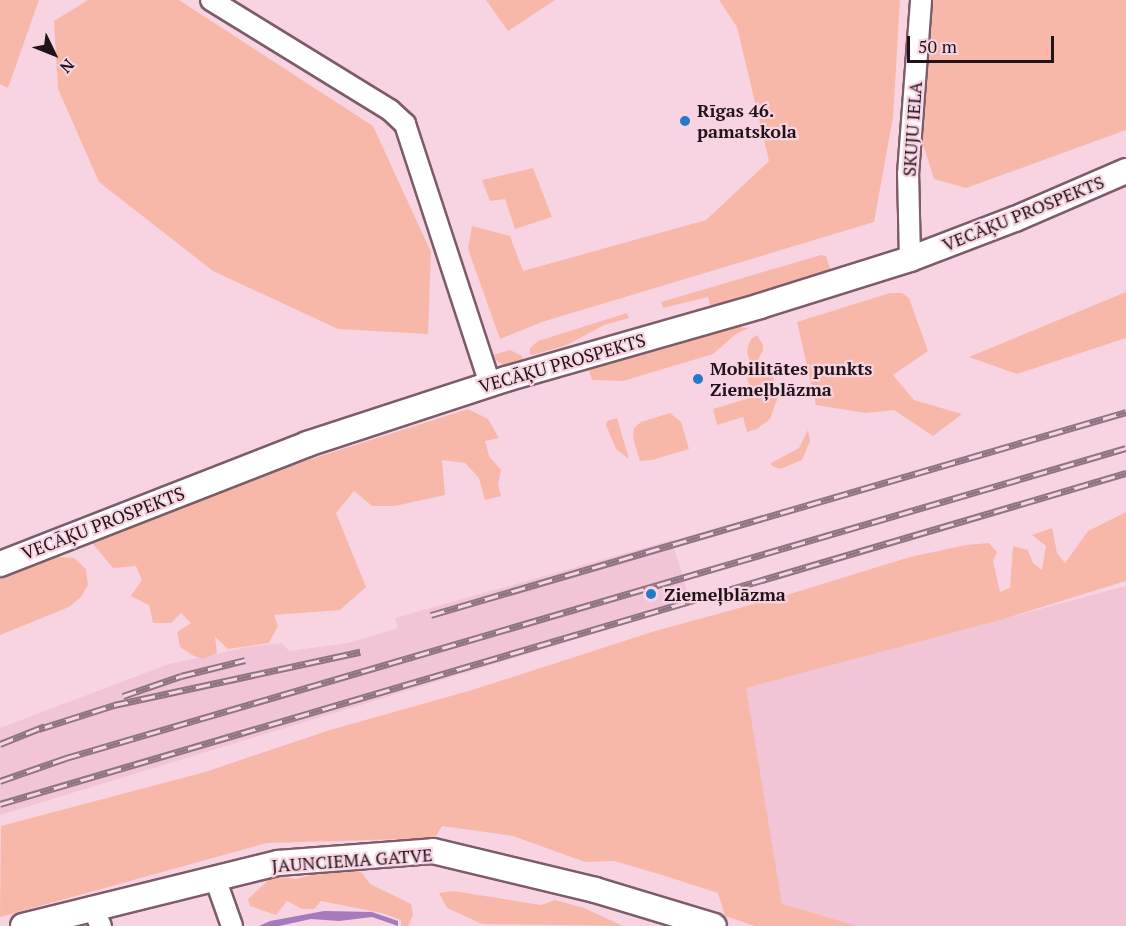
<!DOCTYPE html>
<html>
<head>
<meta charset="utf-8">
<style>
	body { margin:0 }
	#map { position:relative; width:1126px; height:926px; overflow:hidden; background:#f8d4e2; font-family:"PT Serif",serif }
	div>[style] { position:absolute }
	[style*='--x'] { left:calc(var(--x)*1px); top:calc(var(--y)*1px); width:calc(var(--w)*1px); rotate:calc(var(--a)*1deg) }
	.built>* { inset:0; background:#f1c5d6 }
	.green>* { inset:0; background:#f7b8a9 }
	.water>* { inset:0; background:#a57bbe }
	.roads { filter:drop-shadow(2px 0 #7c5c69) drop-shadow(-2px 0 #7c5c69) drop-shadow(0 2px #7c5c69) drop-shadow(0 -2px #7c5c69) }
	.minor>* { height:20px; margin:-10px; padding:0 10px; transform-origin:10px; border-radius:10px; background:#fff }
	.major>* { height:24px; margin:-12px; padding:0 12px; transform-origin:12px; border-radius:12px; background:#fff }
	.rail>* { height:7px; margin-top:-3.5px; transform-origin:0; background:repeating-linear-gradient(90deg,#f8d4e2 0 14px,#8e757f 0 28px); box-sizing:border-box; border-block:2px solid #8e757f }
	.dots>* { width:16px; height:16px; translate:-50% -50%; box-sizing:border-box; border:3px solid #f8d4e2; border-radius:50% }
	span { translate:-50% -50%; white-space:nowrap; text-align:center; line-height:1.15; -webkit-text-stroke:4.5px #f8d4e2; paint-order:stroke }
	.poi-label { font-size:18px; color:#211419; font-weight:700 }
	.left { translate:0 -50%; text-align:left }
	.street-label { font-size:18px; color:#211419 }
	.north { position:absolute; left:24px; top:24px; width:60px; height:60px; -webkit-text-stroke:4px #f8d4e2; paint-order:stroke; rotate:133deg; font-size:16px; font-weight:700; line-height:24px; text-align:center; color:#211419 }
	.north::after { content:''; display:block; margin:auto; width:21px; height:27px; background:#211419; clip-path:polygon(50% 0,100% 100%,50% 72%,0 100%) }
	.scale { position:absolute; left:907px; top:36px; width:147px; height:27px; box-sizing:border-box; border:3px solid #211419; border-top:0; padding-left:8px; font-size:18px; line-height:21px; white-space:nowrap; color:#211419; -webkit-text-stroke:4px #f8d4e2; paint-order:stroke }
</style>
</head>
<body>
<div id="map">
	<div class="built">
		<div style="clip-path:polygon(672px 540px,691px 604px,0 815px,0 728px,169px 664px,248px 647px,282px 643px,289px 651px,348px 643px,398px 628px,395px 618px)"></div>
		<div style="clip-path:polygon(1126px 586px,1126px 926px,851px 926px,782px 907px,745px 688px)"></div>
	</div>
	<div class="green">
		<div style="clip-path:polygon(0 0,39px 0,8px 88px,0 84px)"></div>
		<div style="clip-path:polygon(88px 0,179px 0,373px 126px,431px 252px,428px 334px,338px 329px,213px 271px,99px 182px,58px 89px,54px 21px)"></div>
		<div style="clip-path:polygon(486px 0,555px 0,508px 31px)"></div>
		<div style="clip-path:polygon(719px 0,900px 0,893px 117px,874px 222px,542px 322px,500px 339px,468px 249px,472px 226px,510px 236px,523px 271px,706px 220px,769px 161px,737px 27px)"></div>
		<div style="clip-path:polygon(933px 0,1126px 0,1126px 130px,966px 188px,934px 179px,922px 141px)"></div>
		<div style="clip-path:polygon(533px 168px,552px 217px,515px 229px,505px 199px,490px 201px,482px 180px)"></div>
		<div style="clip-path:polygon(821px 255px,826px 256px,832px 275px,711px 310px,708px 297px,663px 308px,661px 302px)"></div>
		<div style="clip-path:polygon(1126px 292px,1126px 338px,1017px 374px,969px 357px)"></div>
		<div style="clip-path:polygon(890px 293px,902px 293px,909px 298px,928px 351px,893px 375px,914px 400px,962px 414px,933px 436px,894px 410px,866px 413px,816px 405px,797px 322px)"></div>
		<div style="clip-path:polygon(627px 313px,629px 318px,604px 325px,567px 345px,533px 355px,530px 354px,530px 348px,538px 341px)"></div>
		<div style="clip-path:polygon(730px 326px,749px 328px,736px 334px,713px 354px,623px 381px,592px 380px,588px 368px)"></div>
		<div style="clip-path:polygon(757px 335px,763px 345px,763px 350px,757px 362px,751px 365px,747px 352px,748px 346px,751px 339px)"></div>
		<div style="clip-path:polygon(510px 350px,522px 356px,524px 364px,506px 367px,490px 356px)"></div>
		<div style="clip-path:polygon(766px 373px,773px 377px,778px 397px,770px 419px,757px 429px,747px 432px,743px 417px,717px 425px,713px 409px,753px 397px,747px 378px)"></div>
		<div style="clip-path:polygon(468px 409px,488px 419px,499px 438px,485px 441px,489px 456px,501px 470px,498px 485px,501px 496px,485px 500px,479px 478px,465px 463px,442px 460px,445px 495px,395px 506px,372px 506px,354px 491px,336px 513px,366px 587px,340px 610px,274px 615px,278px 626px,269px 643px,228px 649px,215px 637px,217px 653px,203px 659px,192px 655px,180px 647px,177px 632px,191px 623px,181px 613px,171px 623px,153px 623px,149px 605px,131px 596px,142px 580px,136px 566px,113px 568px,88px 538px,280px 469px)"></div>
		<div style="clip-path:polygon(670px 413px,681px 422px,689px 449px,652px 460px,640px 461px,633px 438px,634px 428px,641px 422px)"></div>
		<div style="clip-path:polygon(617px 418px,629px 459px,616px 449px,606px 425px,607px 421px)"></div>
		<div style="clip-path:polygon(808px 430px,810px 441px,802px 460px,780px 469px,772px 466px,771px 463px,799px 448px)"></div>
		<div style="clip-path:polygon(1126px 512px,1126px 581px,1000px 620px,746px 688px,782px 904px,857px 926px,755px 926px,725px 916px,718px 893px,662px 875px,614px 861px,585px 862px,513px 836px,442px 826px,435px 838px,267px 843px,0 917px,1px 826px,205px 772px,330px 730px,472px 690px,655px 631px,780px 597px,910px 557px,966px 545px,989px 543px,997px 552px,993px 561px,1000px 592px,1010px 588px,1013px 546px,1028px 550px,1033px 563px,1042px 570px,1046px 546px,1032px 535px,1052px 528px,1057px 553px,1065px 563px,1088px 531px)"></div>
		<div style="clip-path:polygon(58px 557px,74px 558px,86px 569px,88px 585px,81px 597px,69px 607px,0 635px,0 579px)"></div>
		<div style="clip-path:polygon(346px 866px,362px 873px,370px 884px,411px 904px,413px 915px,408px 926px,401px 926px,401px 920px,382px 913px,321px 901px,314px 909px,302px 909px,287px 901px,276px 915px,250px 906px,248px 899px,273px 876px,296px 879px)"></div>
		<div style="clip-path:polygon(453px 891px,541px 905px,555px 900px,584px 908px,623px 926px,482px 924px,447px 908px,439px 893px)"></div>
	</div>
	<div class="water">
		<div style="clip-path:polygon(324px 911px,372px 912px,398px 921px,398px 926px,372px 917px,339px 921px,311px 919px,279px 926px,259px 926px,270px 921px)"></div>
	</div>
	<div class="roads">
		<div class="minor">
			<div style="--x:211;--y:0;--w:210;--a:31.6"></div>
			<div style="--x:390;--y:110;--w:21;--a:43"></div>
			<div style="--x:405;--y:124;--w:274;--a:71.9"></div>
			<div style="--x:910;--y:259;--w:85;--a:-91.3"></div>
			<div style="--x:908;--y:174;--w:174;--a:-85.7"></div>
			<div style="--x:215;--y:878;--w:51;--a:70.5"></div>
			<div style="--x:92;--y:907;--w:21;--a:65"></div>
		</div>
		<div class="major">
			<div style="--x:0;--y:564;--w:330;--a:-21.3"></div>
			<div style="--x:307;--y:444;--w:209;--a:-18.1"></div>
			<div style="--x:506;--y:379;--w:264;--a:-16"></div>
			<div style="--x:760;--y:306;--w:157;--a:-17.4"></div>
			<div style="--x:910;--y:259;--w:112;--a:-20.9"></div>
			<div style="--x:1015;--y:219;--w:121;--a:-23.4"></div>
			<div style="--x:23;--y:926;--w:263;--a:-13.9"></div>
			<div style="--x:278;--y:863;--w:155;--a:-4.4"></div>
			<div style="--x:433;--y:851;--w:167;--a:13.5"></div>
			<div style="--x:595;--y:890;--w:124;--a:16.8"></div>
		</div>
	</div>
	<div class="rail">
		<div style="--x:431;--y:615;--w:724;--a:-16.28"></div>
		<div style="--x:123;--y:696;--w:61;--a:-19"></div>
		<div style="--x:181;--y:676;--w:66;--a:-14"></div>
		<div style="--x:39;--y:729;--w:79;--a:-17.7"></div>
		<div style="--x:114;--y:705;--w:252;--a:-12.2"></div>
		<div style="--x:0;--y:744;--w:48;--a:-21.8"></div>
		<div style="--x:0;--y:781;--w:70;--a:-19.2"></div>
		<div style="--x:66;--y:758;--w:1104;--a:-16.3"></div>
		<div style="--x:0;--y:804;--w:1174;--a:-16.38"></div>
	</div>
	<div class="dots">
		<div style="left:685px;top:121px;background:#247ac8"></div>
		<div style="left:698px;top:379px;background:#247ac8"></div>
		<div style="left:651px;top:594px;background:#247ac8"></div>
	</div>
	<div class="poi-label">
		<span class="left" style="left:697px;top:121px">Rīgas 46.<br>pamatskola</span>
		<span class="left" style="left:710px;top:379px">Mobilitātes punkts<br>Ziemeļblāzma</span>
		<span class="left" style="left:664px;top:594px">Ziemeļblāzma</span>
	</div>
	<div class="street-label">
		<span style="left:912px;top:129px;rotate:-86deg">SKUJU IELA</span>
		<span style="left:1023px;top:213px;rotate:-22deg">VECĀĶU PROSPEKTS</span>
		<span style="left:562px;top:363px;rotate:-16deg">VECĀĶU PROSPEKTS</span>
		<span style="left:103px;top:523px;rotate:-21deg">VECĀĶU PROSPEKTS</span>
		<span style="left:352px;top:860px;rotate:-4deg">JAUNCIEMA GATVE</span>
	</div>
	<div class="north">N</div>
	<div class="scale">50 m</div>
</div>
</body>
</html>
